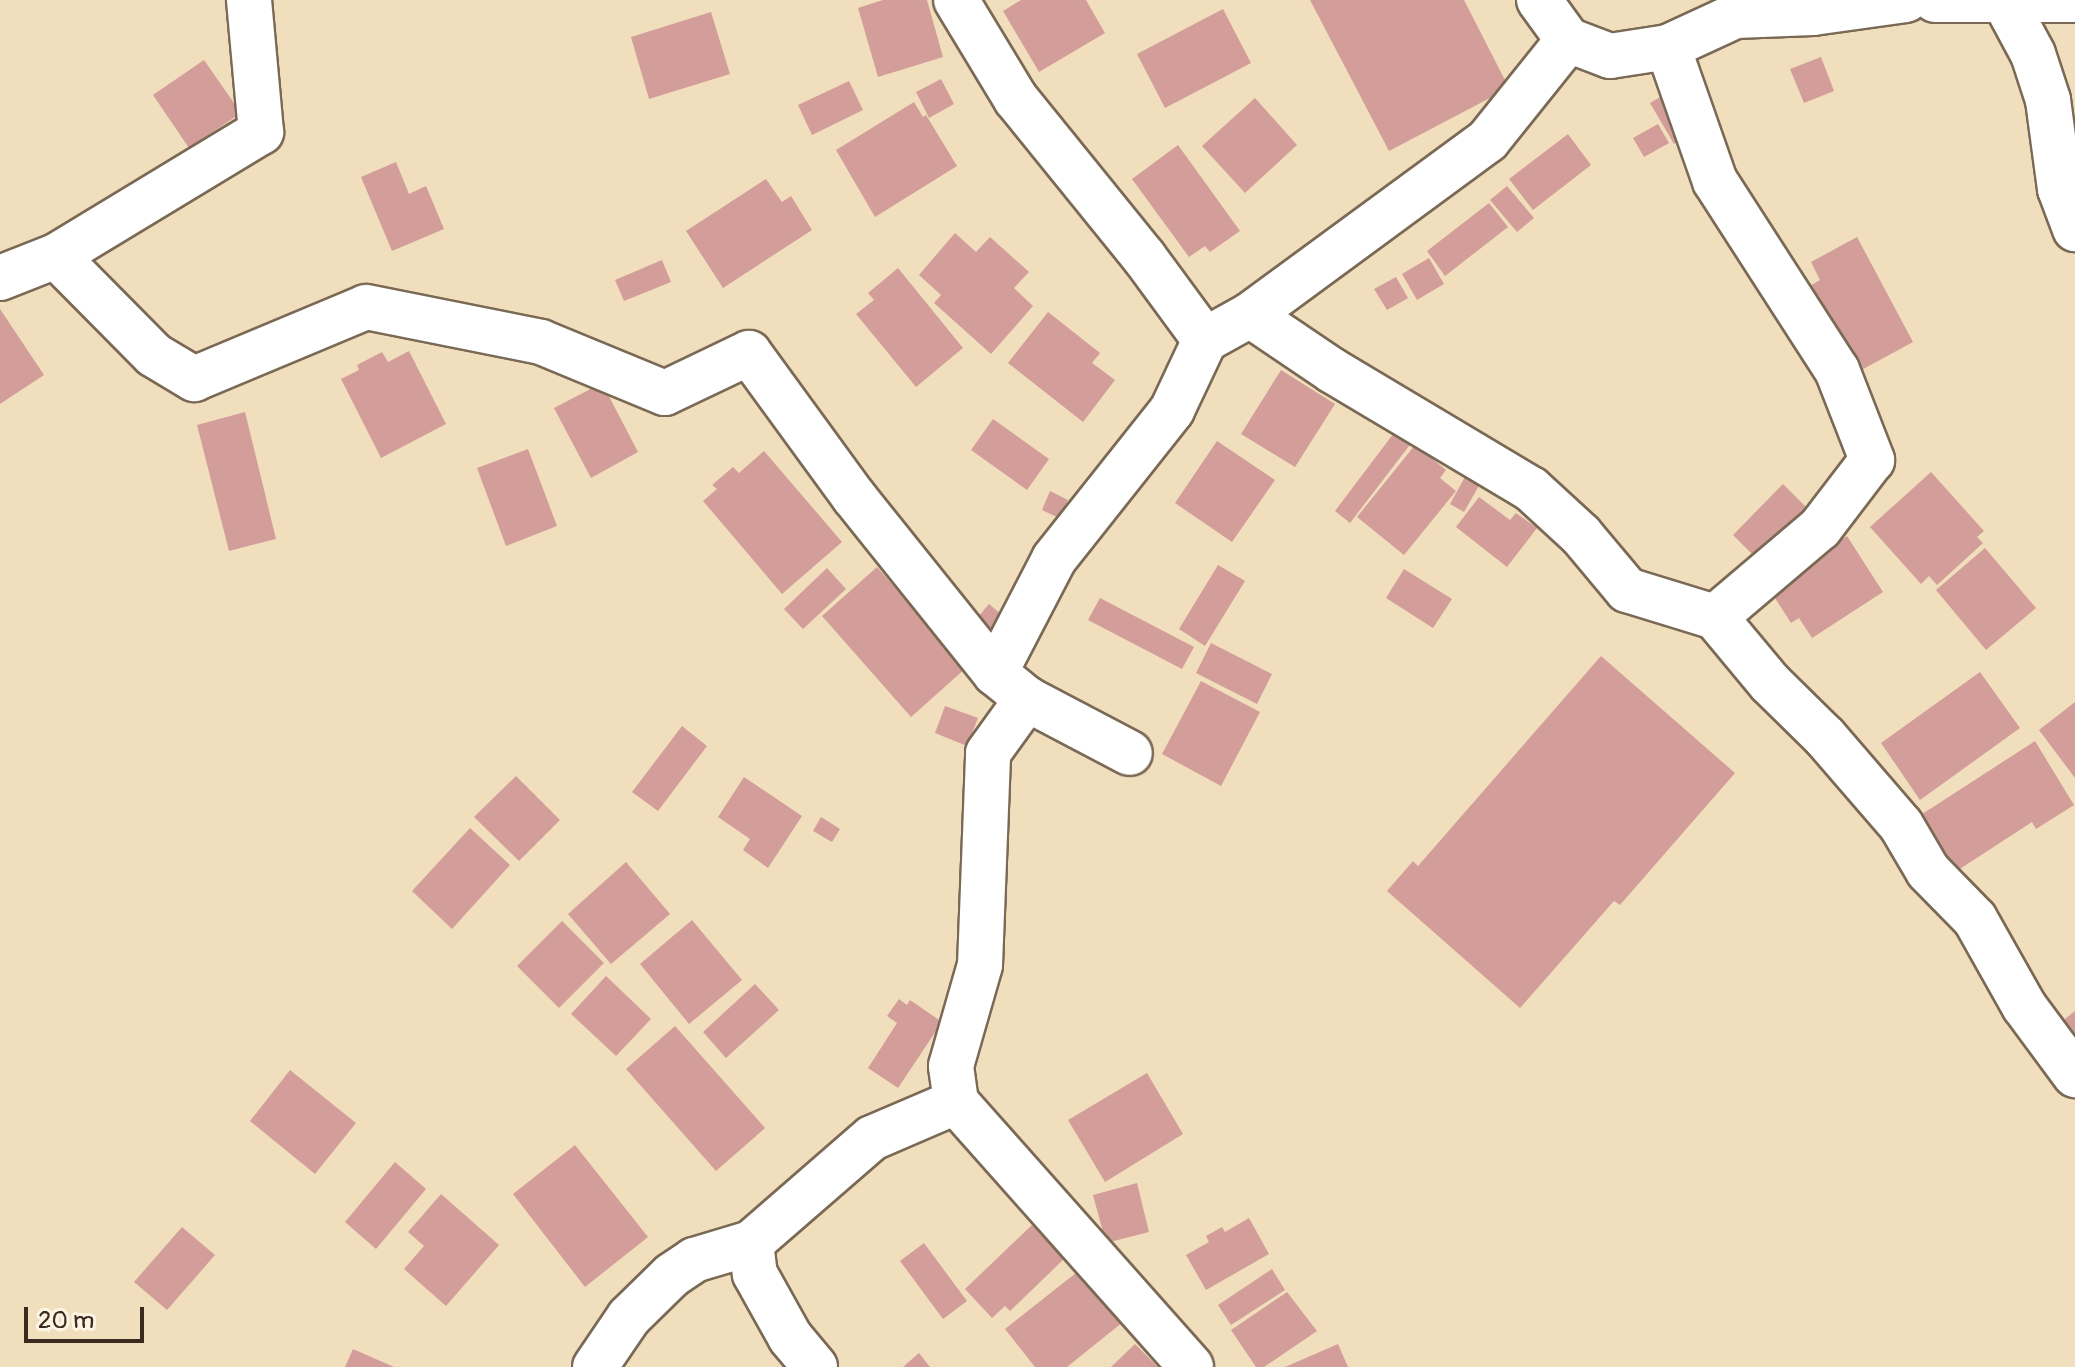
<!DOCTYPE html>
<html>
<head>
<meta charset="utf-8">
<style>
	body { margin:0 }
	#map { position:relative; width:2075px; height:1367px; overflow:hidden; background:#f0debc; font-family:Pangolin,sans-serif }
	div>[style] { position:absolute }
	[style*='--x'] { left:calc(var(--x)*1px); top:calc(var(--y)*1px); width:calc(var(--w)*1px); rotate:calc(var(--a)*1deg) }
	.building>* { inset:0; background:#d39e9a }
	.roads { filter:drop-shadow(2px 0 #7a6955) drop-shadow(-2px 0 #7a6955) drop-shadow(0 2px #7a6955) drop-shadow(0 -2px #7a6955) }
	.street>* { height:44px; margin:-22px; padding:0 22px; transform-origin:22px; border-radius:22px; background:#fff }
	span { translate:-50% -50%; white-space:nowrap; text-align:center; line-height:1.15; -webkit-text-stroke:7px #fcf5e5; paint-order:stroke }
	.scale { position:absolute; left:24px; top:1307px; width:120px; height:36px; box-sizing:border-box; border:4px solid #3b2a1e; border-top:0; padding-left:10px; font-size:24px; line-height:28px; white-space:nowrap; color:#3b2a1e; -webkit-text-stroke:6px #fcf5e5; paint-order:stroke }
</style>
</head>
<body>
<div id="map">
	<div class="building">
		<div style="clip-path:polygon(883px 0,927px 0,943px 57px,878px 77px,858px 8px)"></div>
		<div style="clip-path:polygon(1021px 0,1086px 0,1105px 33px,1039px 72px,1003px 11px)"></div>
		<div style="clip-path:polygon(1310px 0,1464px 0,1509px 88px,1389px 151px)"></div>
		<div style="clip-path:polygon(1223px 9px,1251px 63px,1165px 108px,1137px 54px)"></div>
		<div style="clip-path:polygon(711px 12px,730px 74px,649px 99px,631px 37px)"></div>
		<div style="clip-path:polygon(1821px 57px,1834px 91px,1804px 103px,1790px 69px)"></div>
		<div style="clip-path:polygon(204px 60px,241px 113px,189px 148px,153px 95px)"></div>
		<div style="clip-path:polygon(941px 79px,954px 104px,929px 118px,916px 92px)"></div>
		<div style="clip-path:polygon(849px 81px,863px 110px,812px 135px,798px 105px)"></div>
		<div style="clip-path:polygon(1662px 96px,1685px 137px,1674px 144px,1650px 103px)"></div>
		<div style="clip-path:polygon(1255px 98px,1297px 145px,1245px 193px,1202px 146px)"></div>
		<div style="clip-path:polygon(914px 102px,923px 117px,926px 115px,957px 166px,875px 217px,836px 150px)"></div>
		<div style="clip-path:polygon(1658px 124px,1669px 143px,1644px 157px,1633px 138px)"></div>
		<div style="clip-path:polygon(1568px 134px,1591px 165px,1533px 210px,1509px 179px)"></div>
		<div style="clip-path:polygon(1178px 145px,1240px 231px,1210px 252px,1205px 246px,1189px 257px,1132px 179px)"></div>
		<div style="clip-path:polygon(396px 162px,409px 194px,426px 186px,444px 229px,392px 251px,361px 177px)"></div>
		<div style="clip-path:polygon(766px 179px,782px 202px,791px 196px,812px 230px,723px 288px,686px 231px)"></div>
		<div style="clip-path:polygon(1507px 186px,1534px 218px,1517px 232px,1490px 200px)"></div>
		<div style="clip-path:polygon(1489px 203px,1508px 227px,1445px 276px,1427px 251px)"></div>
		<div style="clip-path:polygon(955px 233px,976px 252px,990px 237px,1029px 272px,1014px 288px,1033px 306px,991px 354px,934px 303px,941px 295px,919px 275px)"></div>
		<div style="clip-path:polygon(1857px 237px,1913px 342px,1854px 374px,1808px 287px,1820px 280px,1811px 262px)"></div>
		<div style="clip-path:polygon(1429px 258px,1444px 284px,1417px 300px,1402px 274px)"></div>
		<div style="clip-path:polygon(662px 260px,671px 282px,624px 301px,615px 280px)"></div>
		<div style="clip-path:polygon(898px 268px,963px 348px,916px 387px,856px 314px,874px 300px,868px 293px)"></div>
		<div style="clip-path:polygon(1396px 277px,1408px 298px,1387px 310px,1374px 289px)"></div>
		<div style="clip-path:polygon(0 309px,44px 375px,0 404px)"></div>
		<div style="clip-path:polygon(1048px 312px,1100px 353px,1092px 363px,1115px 380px,1083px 422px,1008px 363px)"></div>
		<div style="clip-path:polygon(409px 351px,446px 424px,381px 458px,341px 379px,359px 370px,357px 365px,382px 352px,388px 362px)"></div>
		<div style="clip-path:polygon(1281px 370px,1335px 404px,1295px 467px,1241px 434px)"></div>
		<div style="clip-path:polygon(602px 383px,638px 452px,591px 478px,554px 408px)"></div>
		<div style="clip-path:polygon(245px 412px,276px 539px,229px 551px,197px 425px)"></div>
		<div style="clip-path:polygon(993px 419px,1049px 459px,1027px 490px,971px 450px)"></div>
		<div style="clip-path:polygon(1403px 421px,1419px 433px,1350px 523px,1335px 511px)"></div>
		<div style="clip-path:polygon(1217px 441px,1275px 480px,1232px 542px,1175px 503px)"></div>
		<div style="clip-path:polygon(1415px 445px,1446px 470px,1440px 478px,1456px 491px,1404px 555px,1357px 517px)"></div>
		<div style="clip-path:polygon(528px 449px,557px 526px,506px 546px,477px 468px)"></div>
		<div style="clip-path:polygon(764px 451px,842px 542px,782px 594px,703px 501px,717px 489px,712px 485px,733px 467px,739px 473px)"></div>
		<div style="clip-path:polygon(1931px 472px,1984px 531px,1977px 537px,1983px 543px,1937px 585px,1929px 576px,1921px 584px,1870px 527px)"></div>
		<div style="clip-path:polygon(1466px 475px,1480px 484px,1464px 512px,1450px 504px)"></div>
		<div style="clip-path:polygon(1783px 484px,1814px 515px,1764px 566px,1733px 535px)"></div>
		<div style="clip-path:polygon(1050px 491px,1068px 500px,1059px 518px,1042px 510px)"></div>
		<div style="clip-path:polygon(1479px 497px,1510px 520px,1516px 513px,1537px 528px,1507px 567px,1456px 527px)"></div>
		<div style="clip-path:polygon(1847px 536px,1883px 592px,1812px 638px,1799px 618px,1791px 623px,1768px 587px)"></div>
		<div style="clip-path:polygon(1985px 548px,2036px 608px,1986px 650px,1936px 590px)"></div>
		<div style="clip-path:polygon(1218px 565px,1245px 581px,1205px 646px,1179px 629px)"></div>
		<div style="clip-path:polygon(877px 567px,966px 668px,911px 717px,822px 616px)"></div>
		<div style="clip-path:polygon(827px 568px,846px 589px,803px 629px,784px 609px)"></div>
		<div style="clip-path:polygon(1404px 569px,1452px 599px,1433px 628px,1386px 598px)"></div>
		<div style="clip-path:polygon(1100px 598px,1194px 647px,1182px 669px,1088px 620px)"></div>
		<div style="clip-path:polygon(989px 604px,1008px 620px,997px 633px,978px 617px)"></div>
		<div style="clip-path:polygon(1211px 643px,1272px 674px,1257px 704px,1196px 673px)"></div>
		<div style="clip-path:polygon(1601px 656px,1735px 773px,1620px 905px,1614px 901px,1520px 1008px,1387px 891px,1413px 861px,1418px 866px)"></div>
		<div style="clip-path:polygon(1980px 672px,2020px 728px,1920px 800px,1881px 743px)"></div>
		<div style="clip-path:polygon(1201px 681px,1260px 712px,1221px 786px,1162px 754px)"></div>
		<div style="clip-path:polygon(2075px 702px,2075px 778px,2039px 730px)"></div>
		<div style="clip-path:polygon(945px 706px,978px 718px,967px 746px,935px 733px)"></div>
		<div style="clip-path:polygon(682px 726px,707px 746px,658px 811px,632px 792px)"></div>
		<div style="clip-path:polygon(2035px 741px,2074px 805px,2036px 829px,2032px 822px,1949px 876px,1913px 820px)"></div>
		<div style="clip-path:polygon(516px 776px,560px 820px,519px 861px,474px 817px)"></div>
		<div style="clip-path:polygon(744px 777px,802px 816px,768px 868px,743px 850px,750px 839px,718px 817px)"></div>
		<div style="clip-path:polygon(821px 817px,840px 829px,832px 842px,813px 831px)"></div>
		<div style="clip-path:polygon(470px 828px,510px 865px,452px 929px,412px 891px)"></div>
		<div style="clip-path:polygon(626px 862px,670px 914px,611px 964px,568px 914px)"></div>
		<div style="clip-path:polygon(692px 920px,742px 980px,689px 1024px,640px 964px)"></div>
		<div style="clip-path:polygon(562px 921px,604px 963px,559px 1008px,517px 966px)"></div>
		<div style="clip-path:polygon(606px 976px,651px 1019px,616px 1056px,571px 1014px)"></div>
		<div style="clip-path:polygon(755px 984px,779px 1010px,726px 1058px,703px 1032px)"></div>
		<div style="clip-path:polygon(899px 999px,907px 1005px,910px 1000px,942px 1022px,898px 1088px,868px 1068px,897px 1023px,887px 1016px)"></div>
		<div style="clip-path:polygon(2075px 1011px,2075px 1043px,2060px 1023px)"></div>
		<div style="clip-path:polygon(675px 1026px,765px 1128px,716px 1171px,626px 1069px)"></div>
		<div style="clip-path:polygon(290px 1070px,356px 1123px,315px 1174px,250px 1121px)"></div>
		<div style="clip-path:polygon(1147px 1073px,1183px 1134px,1105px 1182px,1068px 1120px)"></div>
		<div style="clip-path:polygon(575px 1145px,648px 1237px,585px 1287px,513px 1194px)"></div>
		<div style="clip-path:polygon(395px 1162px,426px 1189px,376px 1249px,345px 1222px)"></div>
		<div style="clip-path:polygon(1137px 1183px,1149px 1232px,1106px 1243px,1093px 1195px)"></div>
		<div style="clip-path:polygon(441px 1194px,499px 1245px,446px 1306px,404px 1269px,424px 1246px,408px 1232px)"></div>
		<div style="clip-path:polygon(1249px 1218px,1269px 1254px,1206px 1290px,1186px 1255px,1209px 1242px,1206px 1236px,1222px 1227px,1225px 1232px)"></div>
		<div style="clip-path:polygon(1032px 1225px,1064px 1259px,1010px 1311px,1005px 1306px,992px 1318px,965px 1289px)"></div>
		<div style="clip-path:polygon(182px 1227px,215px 1255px,167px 1310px,134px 1282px)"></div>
		<div style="clip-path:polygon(924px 1243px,967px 1301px,943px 1319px,900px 1261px)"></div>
		<div style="clip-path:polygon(1086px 1265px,1128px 1318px,1067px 1367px,1035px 1367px,1005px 1329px)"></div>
		<div style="clip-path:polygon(1272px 1269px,1285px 1290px,1231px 1325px,1218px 1305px)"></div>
		<div style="clip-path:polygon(1287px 1292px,1317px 1331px,1264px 1367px,1256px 1367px,1231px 1330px)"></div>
		<div style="clip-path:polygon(1135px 1344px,1158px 1367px,1111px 1367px)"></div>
		<div style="clip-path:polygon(1338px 1344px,1348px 1367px,1285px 1367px)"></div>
		<div style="clip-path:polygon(353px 1349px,394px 1367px,345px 1367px)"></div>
		<div style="clip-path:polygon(919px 1353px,930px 1367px,903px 1367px)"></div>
	</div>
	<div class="roads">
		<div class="street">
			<div style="--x:956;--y:0;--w:116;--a:58.8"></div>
			<div style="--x:1016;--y:99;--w:203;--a:51"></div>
			<div style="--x:1144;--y:257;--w:103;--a:53.7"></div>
			<div style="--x:1539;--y:0;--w:49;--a:54.1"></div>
			<div style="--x:1568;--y:40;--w:45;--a:20.9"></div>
			<div style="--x:1610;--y:56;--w:59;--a:-8.8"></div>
			<div style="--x:1668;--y:47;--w:74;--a:-24.8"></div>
			<div style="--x:1735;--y:16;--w:78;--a:-2.2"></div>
			<div style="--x:1813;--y:13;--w:94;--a:-8"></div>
			<div style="--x:1935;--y:0;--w:140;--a:0"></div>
			<div style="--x:2005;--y:2;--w:59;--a:61.7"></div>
			<div style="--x:2033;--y:54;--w:48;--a:71.9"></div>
			<div style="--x:2048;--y:100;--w:90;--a:82.3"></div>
			<div style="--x:2060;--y:189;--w:43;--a:69.4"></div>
			<div style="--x:1668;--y:47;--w:142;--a:70.7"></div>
			<div style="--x:1715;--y:181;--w:225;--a:57.2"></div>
			<div style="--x:1837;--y:370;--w:97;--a:68.7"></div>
			<div style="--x:1872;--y:460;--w:86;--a:127.4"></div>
			<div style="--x:1820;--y:528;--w:138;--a:139.7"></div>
			<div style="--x:56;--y:256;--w:139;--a:45.3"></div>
			<div style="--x:154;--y:355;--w:47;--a:31"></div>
			<div style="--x:194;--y:379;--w:186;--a:-22.7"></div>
			<div style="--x:366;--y:307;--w:178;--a:11.3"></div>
			<div style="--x:541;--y:342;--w:134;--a:22.4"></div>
			<div style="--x:665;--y:393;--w:93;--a:-25.5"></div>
			<div style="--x:749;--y:353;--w:178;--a:53.9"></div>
			<div style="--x:854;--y:497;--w:226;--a:51.3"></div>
			<div style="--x:0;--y:278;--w:60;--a:-21.4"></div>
			<div style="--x:56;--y:256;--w:240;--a:-31.2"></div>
			<div style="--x:261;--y:132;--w:133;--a:-95.2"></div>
			<div style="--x:1250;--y:315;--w:100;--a:34"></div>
			<div style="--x:1333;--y:371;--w:230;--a:30.8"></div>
			<div style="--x:1531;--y:489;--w:68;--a:42.6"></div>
			<div style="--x:1581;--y:535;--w:72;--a:50.1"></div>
			<div style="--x:1627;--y:590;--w:92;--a:17.1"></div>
			<div style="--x:1715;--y:617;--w:86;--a:50.2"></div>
			<div style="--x:1770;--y:683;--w:77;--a:44.5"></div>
			<div style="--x:1825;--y:737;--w:116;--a:49.2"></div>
			<div style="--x:1901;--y:825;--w:53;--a:59.6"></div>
			<div style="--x:1928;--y:871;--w:67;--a:45.6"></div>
			<div style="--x:1975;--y:919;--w:100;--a:60.6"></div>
			<div style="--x:2024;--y:1006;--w:86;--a:53.5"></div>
			<div style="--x:1027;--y:699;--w:116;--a:27.7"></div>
			<div style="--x:956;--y:1102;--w:354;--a:48.4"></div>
			<div style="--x:751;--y:1243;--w:31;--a:83"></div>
			<div style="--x:755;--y:1274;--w:72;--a:60.9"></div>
			<div style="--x:790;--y:1337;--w:39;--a:50"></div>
			<div style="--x:595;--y:1367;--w:60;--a:-55.8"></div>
			<div style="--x:629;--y:1317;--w:60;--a:-44.3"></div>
			<div style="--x:672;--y:1275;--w:27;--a:-34"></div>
			<div style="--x:694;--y:1260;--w:59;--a:-16.6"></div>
			<div style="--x:751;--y:1243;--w:160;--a:-41"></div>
			<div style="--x:872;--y:1138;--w:91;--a:-23.2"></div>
			<div style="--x:956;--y:1102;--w:36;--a:-98"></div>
			<div style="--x:951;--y:1066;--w:105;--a:-74"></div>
			<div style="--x:980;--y:965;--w:212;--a:-87.8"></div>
			<div style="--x:988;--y:753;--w:67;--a:-54.2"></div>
			<div style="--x:1027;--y:699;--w:41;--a:-140.9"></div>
			<div style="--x:995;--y:673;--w:128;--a:-62.6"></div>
			<div style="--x:1054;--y:559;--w:190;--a:-51.6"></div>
			<div style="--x:1172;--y:410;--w:77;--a:-64.8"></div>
			<div style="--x:1205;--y:340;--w:51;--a:-29.1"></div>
			<div style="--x:1250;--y:315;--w:295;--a:-36.3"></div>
			<div style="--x:1488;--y:140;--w:128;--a:-51.3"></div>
		</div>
	</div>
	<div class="scale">20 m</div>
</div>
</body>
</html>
